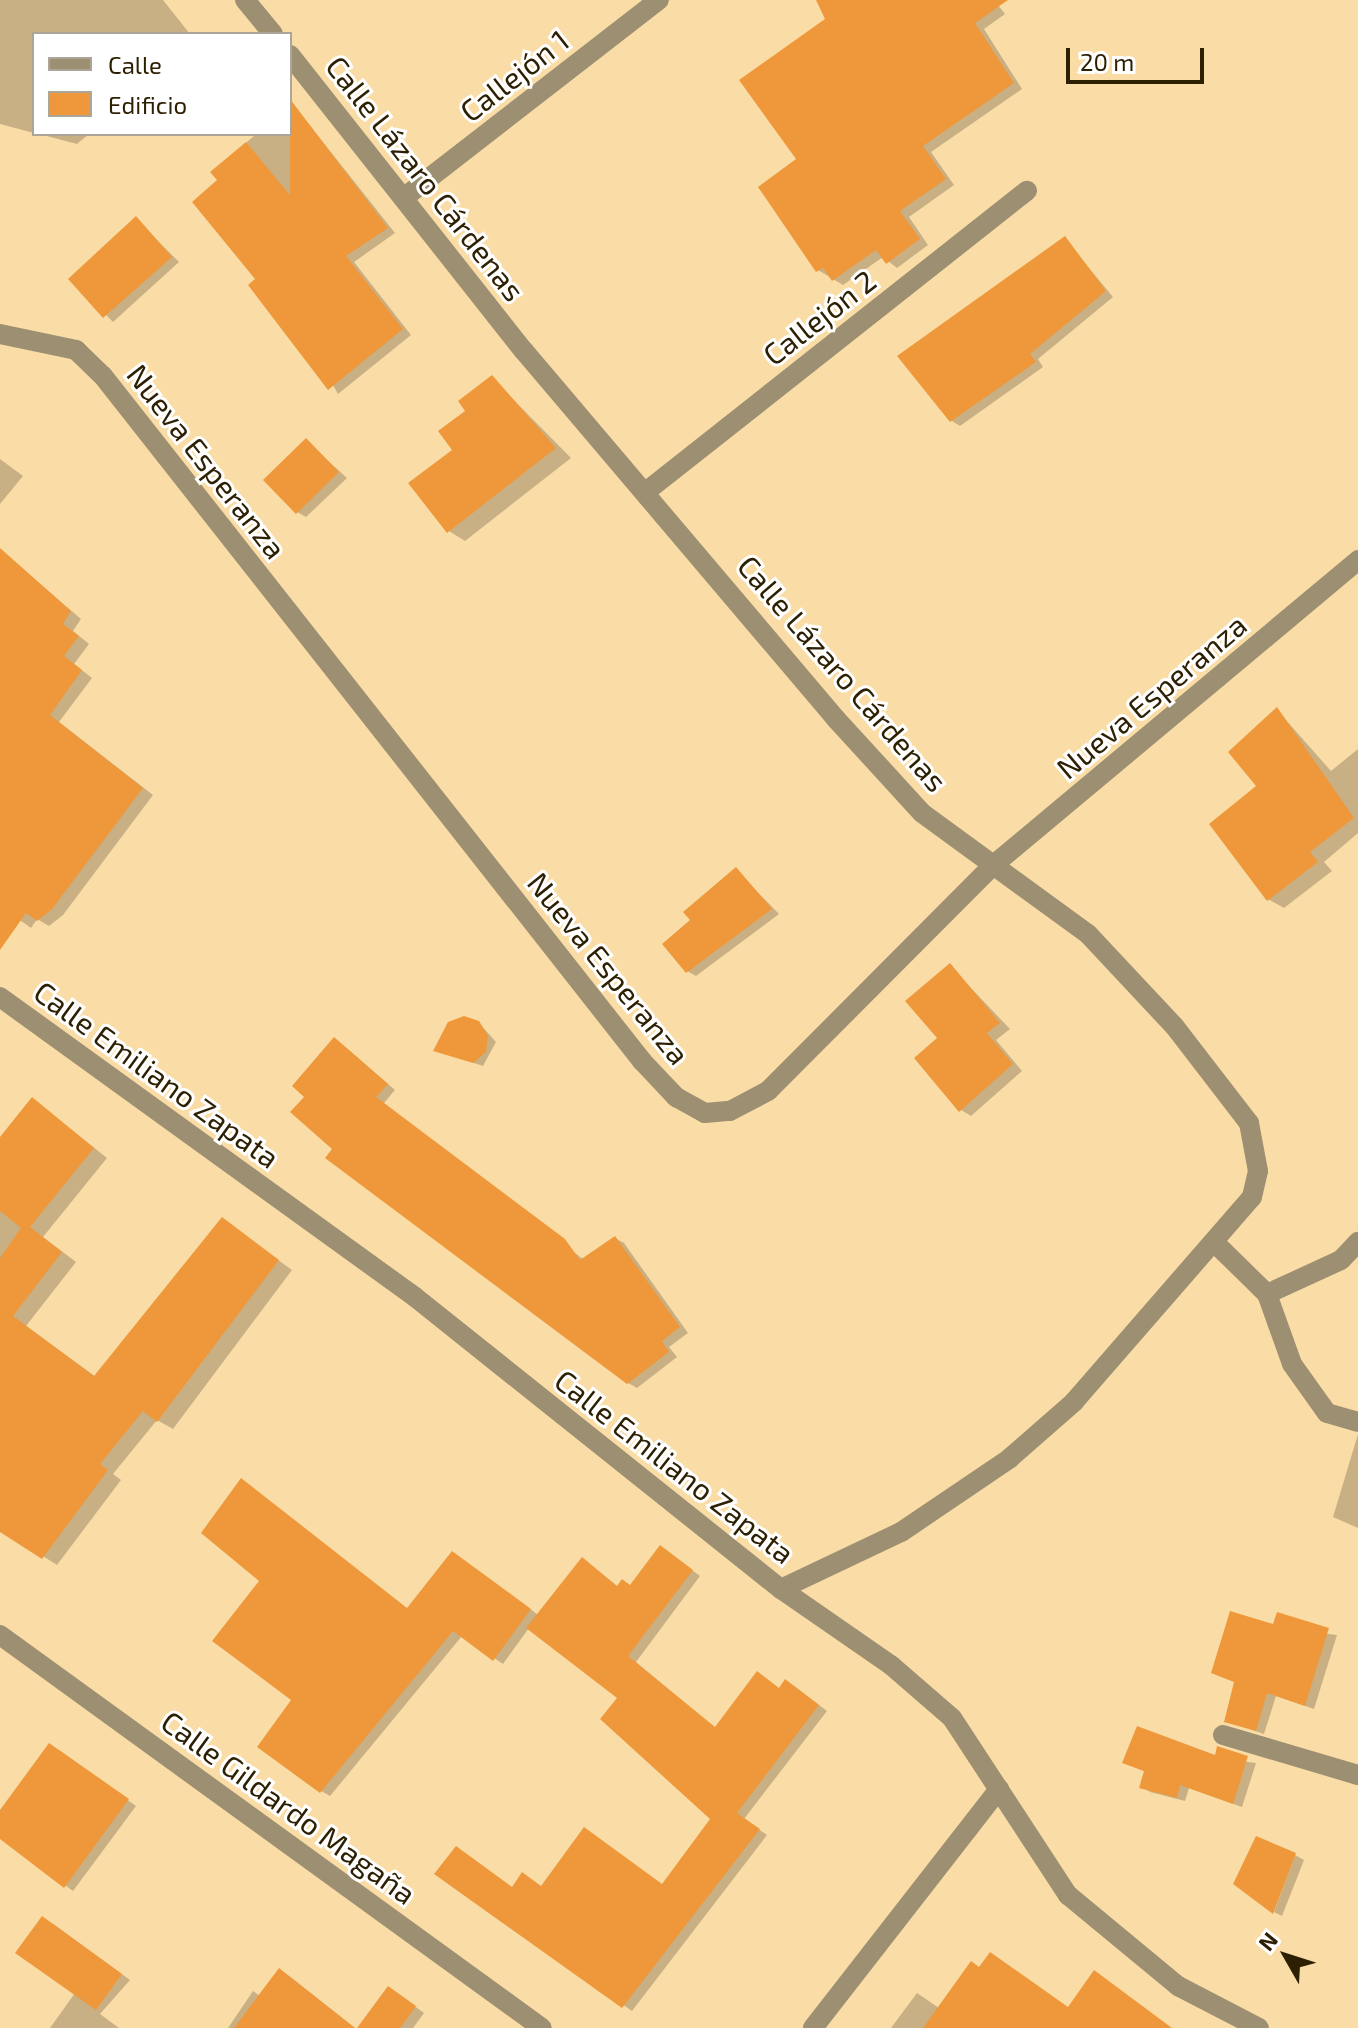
<!DOCTYPE html>
<html>
<head>
<meta charset="utf-8">
<style>
	body { margin:0 }
	#map { position:relative; width:1358px; height:2028px; overflow:hidden; background:#fadda6; font-family:"Exo 2",sans-serif }
	div>[style] { position:absolute }
	[style*='--x'] { left:calc(var(--x)*1px); top:calc(var(--y)*1px); width:calc(var(--w)*1px); rotate:calc(var(--a)*1deg) }
	.shadow>* { inset:0; background:#0003 }
	.building>* { inset:0; background:#ee983b }
	.street>* { height:20px; margin:-10px; padding:0 10px; transform-origin:10px; border-radius:10px; background:#9d8f72 }
	span { translate:-50% -50%; white-space:nowrap; text-align:center; line-height:1.15; -webkit-text-stroke:6px #fff; paint-order:stroke }
	.street-label { font-size:30px; color:#2d1f02 }
	.legend { position:absolute; left:32px; top:32px; width:260px; height:104px; box-sizing:border-box; background:#fff; border:2px solid #aba59a; margin:0; padding:10px 14px; list-style:none; font-size:24px; color:#2d1f02 }
	.legend li { display:flex; align-items:center; gap:16px; height:40px }
	.legend b { width:40px; border:2px solid #aba59a }
	.north { position:absolute; left:1246px; top:1916px; width:80px; height:80px; -webkit-text-stroke:6px #fff; paint-order:stroke; rotate:309deg; font-size:22px; font-weight:700; line-height:32px; text-align:center; color:#2d1f02 }
	.north::after { content:''; display:block; margin:auto; width:28px; height:36px; background:#2d1f02; clip-path:polygon(50% 0,100% 100%,50% 72%,0 100%) }
	.scale { position:absolute; left:1066px; top:48px; width:138px; height:36px; box-sizing:border-box; border:4px solid #2d1f02; border-top:0; padding-left:10px; font-size:24px; line-height:28px; white-space:nowrap; color:#2d1f02; -webkit-text-stroke:6px #fff; paint-order:stroke }
</style>
</head>
<body>
<div id="map">
	<div class="shadow">
		<div style="clip-path:polygon(0 0,163px 0,190px 34px,34px 34px,34px 133px,0 124px)"></div>
		<div style="clip-path:polygon(818px 0,1006px 0,998px 5px,1005px 14px,984px 29px,1022px 89px,931px 152px,954px 185px,909px 217px,928px 245px,897px 268px,883px 257px,843px 285px,818px 270px,799px 159px,827px 20px)"></div>
		<div style="clip-path:polygon(292px 103px,395px 233px,354px 262px,411px 335px,338px 394px,213px 172px,256px 134px,290px 134px)"></div>
		<div style="clip-path:polygon(39px 134px,89px 134px,77px 144px)"></div>
		<div style="clip-path:polygon(136px 219px,179px 262px,113px 322px,71px 279px)"></div>
		<div style="clip-path:polygon(1065px 239px,1113px 297px,1038px 359px,1043px 367px,960px 426px,952px 421px,900px 356px)"></div>
		<div style="clip-path:polygon(492px 378px,571px 458px,465px 541px,449px 531px,455px 450px,467px 411px)"></div>
		<div style="clip-path:polygon(306px 441px,347px 478px,306px 517px,297px 512px)"></div>
		<div style="clip-path:polygon(0 459px,23px 476px,0 504px)"></div>
		<div style="clip-path:polygon(0 550px,81px 619px,73px 631px,89px 644px,74px 664px,92px 678px,59px 722px,153px 795px,63px 915px,49px 926px,37px 919px,31px 928px,0 906px)"></div>
		<div style="clip-path:polygon(1277px 710px,1331px 771px,1358px 749px,1358px 833px,1324px 862px,1332px 871px,1284px 908px,1268px 899px,1259px 787px)"></div>
		<div style="clip-path:polygon(736px 870px,779px 914px,696px 976px,687px 971px,693px 921px)"></div>
		<div style="clip-path:polygon(950px 966px,1010px 1029px,996px 1040px,1022px 1071px,971px 1116px,961px 1110px,940px 1039px)"></div>
		<div style="clip-path:polygon(479px 1023px,496px 1042px,483px 1066px,435px 1050px)"></div>
		<div style="clip-path:polygon(343px 1045px,395px 1090px,384px 1103px,584px 1260px,615px 1238px,624px 1243px,688px 1333px,669px 1347px,677px 1357px,637px 1388px,628px 1383px,334px 1149px,307px 1096px)"></div>
		<div style="clip-path:polygon(33px 1099px,107px 1158px,43px 1237px,76px 1262px,26px 1326px,96px 1377px,223px 1220px,292px 1270px,173px 1429px,157px 1420px,113px 1474px,121px 1480px,57px 1565px,0 1529px,0 1140px)"></div>
		<div style="clip-path:polygon(1358px 1434px,1358px 1528px,1333px 1517px)"></div>
		<div style="clip-path:polygon(669px 1553px,700px 1576px,636px 1662px,716px 1729px,794px 1686px,827px 1711px,744px 1819px,767px 1835px,632px 2011px,437px 1874px,513px 1889px,663px 1886px,713px 1819px,620px 1698px,529px 1628px,503px 1664px,462px 1636px,330px 1796px,321px 1791px,409px 1610px,461px 1559px,537px 1614px,631px 1587px)"></div>
		<div style="clip-path:polygon(1274px 1627px,1337px 1635px,1314px 1709px,1276px 1696px,1264px 1734px,1226px 1721px,1236px 1682px,1214px 1673px)"></div>
		<div style="clip-path:polygon(59px 1750px,136px 1806px,73px 1891px,0 1837px,0 1813px)"></div>
		<div style="clip-path:polygon(1216px 1758px,1256px 1763px,1242px 1807px,1189px 1788px,1185px 1801px,1150px 1792px,1142px 1787px,1146px 1772px,1125px 1763px)"></div>
		<div style="clip-path:polygon(1295px 1855px,1304px 1860px,1282px 1916px,1274px 1912px)"></div>
		<div style="clip-path:polygon(52px 1923px,130px 1980px,100px 2014px,119px 2028px,50px 2028px,75px 1993px)"></div>
		<div style="clip-path:polygon(289px 1976px,355px 2028px,228px 2028px,253px 1991px,260px 1996px)"></div>
		<div style="clip-path:polygon(917px 1993px,939px 2008px,1069px 2009px,1115px 2028px,891px 2028px)"></div>
		<div style="clip-path:polygon(398px 1994px,424px 2013px,413px 2028px,359px 2028px)"></div>
	</div>
	<div class="building">
		<div style="clip-path:polygon(816px 0,1008px 0,975px 23px,1014px 83px,923px 146px,946px 179px,900px 211px,920px 239px,886px 264px,876px 250px,832px 281px,823px 268px,816px 272px,758px 187px,796px 159px,739px 80px,825px 19px)"></div>
		<div style="clip-path:polygon(290px 99px,388px 228px,346px 256px,403px 329px,328px 390px,248px 285px,255px 279px,192px 202px,217px 180px,210px 172px,246px 142px,290px 195px)"></div>
		<div style="clip-path:polygon(136px 216px,172px 257px,103px 318px,68px 279px)"></div>
		<div style="clip-path:polygon(1065px 236px,1106px 291px,1030px 354px,1036px 362px,950px 422px,897px 356px)"></div>
		<div style="clip-path:polygon(492px 375px,556px 448px,447px 533px,408px 483px,452px 450px,438px 431px,465px 411px,458px 401px)"></div>
		<div style="clip-path:polygon(306px 438px,339px 472px,296px 514px,263px 480px)"></div>
		<div style="clip-path:polygon(0 548px,71px 611px,63px 624px,79px 636px,64px 656px,82px 670px,50px 715px,143px 788px,52px 909px,37px 921px,26px 913px,0 950px)"></div>
		<div style="clip-path:polygon(1277px 707px,1354px 818px,1310px 852px,1318px 862px,1267px 901px,1209px 824px,1256px 786px,1228px 752px)"></div>
		<div style="clip-path:polygon(736px 867px,772px 909px,686px 973px,662px 944px,690px 920px,683px 912px)"></div>
		<div style="clip-path:polygon(950px 963px,1000px 1023px,987px 1033px,1013px 1064px,959px 1112px,914px 1058px,937px 1038px,905px 1001px)"></div>
		<div style="clip-path:polygon(464px 1016px,479px 1021px,488px 1036px,486px 1052px,473px 1063px,433px 1051px,448px 1022px)"></div>
		<div style="clip-path:polygon(334px 1037px,388px 1084px,376px 1097px,565px 1239px,580px 1260px,615px 1236px,680px 1327px,662px 1341px,669px 1352px,627px 1384px,325px 1158px,332px 1149px,290px 1112px,304px 1097px,292px 1086px)"></div>
		<div style="clip-path:polygon(32px 1097px,94px 1148px,30px 1227px,62px 1252px,13px 1316px,94px 1376px,222px 1217px,279px 1260px,157px 1422px,143px 1411px,100px 1464px,108px 1470px,42px 1559px,0 1532px,0 1258px,21px 1228px,0 1211px,0 1137px)"></div>
		<div style="clip-path:polygon(241px 1478px,407px 1608px,452px 1551px,531px 1609px,493px 1661px,453px 1631px,320px 1793px,257px 1747px,291px 1700px,212px 1641px,259px 1581px,201px 1533px)"></div>
		<div style="clip-path:polygon(660px 1545px,693px 1570px,628px 1656px,715px 1727px,757px 1671px,779px 1688px,785px 1679px,819px 1705px,737px 1813px,760px 1829px,622px 2008px,434px 1874px,456px 1846px,512px 1887px,522px 1872px,541px 1886px,584px 1827px,662px 1884px,710px 1819px,600px 1719px,617px 1698px,526px 1628px,582px 1557px,617px 1586px,622px 1579px,630px 1585px)"></div>
		<div style="clip-path:polygon(1230px 1611px,1273px 1624px,1277px 1612px,1329px 1628px,1305px 1706px,1267px 1693px,1256px 1731px,1224px 1722px,1234px 1682px,1211px 1673px)"></div>
		<div style="clip-path:polygon(1137px 1726px,1215px 1755px,1217px 1746px,1248px 1756px,1233px 1804px,1180px 1785px,1177px 1798px,1139px 1788px,1144px 1771px,1122px 1763px)"></div>
		<div style="clip-path:polygon(49px 1743px,129px 1799px,64px 1888px,0 1839px,0 1810px)"></div>
		<div style="clip-path:polygon(1256px 1836px,1296px 1853px,1273px 1914px,1233px 1884px)"></div>
		<div style="clip-path:polygon(42px 1916px,122px 1974px,96px 2010px,15px 1953px)"></div>
		<div style="clip-path:polygon(990px 1952px,1068px 2007px,1094px 1970px,1172px 2028px,923px 2028px,971px 1961px,979px 1967px)"></div>
		<div style="clip-path:polygon(279px 1968px,355px 2028px,234px 2028px)"></div>
		<div style="clip-path:polygon(388px 1986px,416px 2006px,400px 2028px,357px 2028px)"></div>
	</div>
	<div class="street">
		<div style="--x:245;--y:0;--w:44;--a:50.5"></div>
		<div style="--x:290;--y:55;--w:377;--a:51.7"></div>
		<div style="--x:524;--y:351;--w:482;--a:49.7"></div>
		<div style="--x:836;--y:719;--w:127;--a:47.5"></div>
		<div style="--x:922;--y:813;--w:205;--a:36.1"></div>
		<div style="--x:1088;--y:934;--w:127;--a:46.9"></div>
		<div style="--x:1175;--y:1027;--w:121;--a:52.4"></div>
		<div style="--x:1249;--y:1123;--w:49;--a:79.4"></div>
		<div style="--x:1258;--y:1171;--w:27;--a:103"></div>
		<div style="--x:1252;--y:1197;--w:271;--a:131"></div>
		<div style="--x:1074;--y:1402;--w:86;--a:138.8"></div>
		<div style="--x:1009;--y:1459;--w:130;--a:145.9"></div>
		<div style="--x:901;--y:1532;--w:133;--a:154.6"></div>
		<div style="--x:406;--y:196;--w:320;--a:-37.8"></div>
		<div style="--x:0;--y:334;--w:78;--a:11.9"></div>
		<div style="--x:76;--y:350;--w:37;--a:44"></div>
		<div style="--x:103;--y:376;--w:872;--a:51.8"></div>
		<div style="--x:642;--y:1061;--w:50;--a:46.6"></div>
		<div style="--x:676;--y:1097;--w:33;--a:29"></div>
		<div style="--x:705;--y:1113;--w:25;--a:-5"></div>
		<div style="--x:730;--y:1111;--w:43;--a:-27.8"></div>
		<div style="--x:768;--y:1091;--w:315;--a:-45.1"></div>
		<div style="--x:990;--y:868;--w:480;--a:-39.9"></div>
		<div style="--x:648;--y:490;--w:483;--a:-38.3"></div>
		<div style="--x:0;--y:997;--w:512;--a:35.86"></div>
		<div style="--x:415;--y:1297;--w:468;--a:38.6"></div>
		<div style="--x:781;--y:1589;--w:135;--a:34.7"></div>
		<div style="--x:892;--y:1666;--w:79;--a:40.9"></div>
		<div style="--x:952;--y:1718;--w:212;--a:56.8"></div>
		<div style="--x:1068;--y:1895;--w:143;--a:39.6"></div>
		<div style="--x:1178;--y:1986;--w:91;--a:27.4"></div>
		<div style="--x:1215;--y:1243;--w:73;--a:44.4"></div>
		<div style="--x:1267;--y:1294;--w:74;--a:70.3"></div>
		<div style="--x:1292;--y:1364;--w:60;--a:54.5"></div>
		<div style="--x:1327;--y:1413;--w:32;--a:16"></div>
		<div style="--x:1267;--y:1294;--w:81;--a:-24.7"></div>
		<div style="--x:1341;--y:1260;--w:25;--a:-47"></div>
		<div style="--x:0;--y:1635;--w:669;--a:35.95"></div>
		<div style="--x:1223;--y:1735;--w:141;--a:16.5"></div>
		<div style="--x:813;--y:2028;--w:303;--a:-52.1"></div>
	</div>
	<div class="street-label">
		<span style="left:514px;top:75px;rotate:-38deg">Callejón 1</span>
		<span style="left:426px;top:178px;rotate:52deg">Calle Lázaro Cárdenas</span>
		<span style="left:819px;top:317px;rotate:-38deg">Callejón 2</span>
		<span style="left:207px;top:461px;rotate:52deg">Nueva Esperanza</span>
		<span style="left:843px;top:673px;rotate:49deg">Calle Lázaro Cárdenas</span>
		<span style="left:1151px;top:696px;rotate:-40deg">Nueva Esperanza</span>
		<span style="left:609px;top:968px;rotate:51deg">Nueva Esperanza</span>
		<span style="left:157px;top:1074px;rotate:36deg">Calle Emiliano Zapata</span>
		<span style="left:675px;top:1466px;rotate:38deg">Calle Emiliano Zapata</span>
		<span style="left:289px;top:1807px;rotate:36deg">Calle Gildardo Magaña</span>
	</div>
	<ul class="legend">
	<li><b style="height:10px;background:#9d8f72"></b>Calle</li>
	<li><b style="height:22px;background:#ee983b"></b>Edificio</li>
	</ul>
	<div class="north">N</div>
	<div class="scale">20 m</div>
</div>
</body>
</html>
